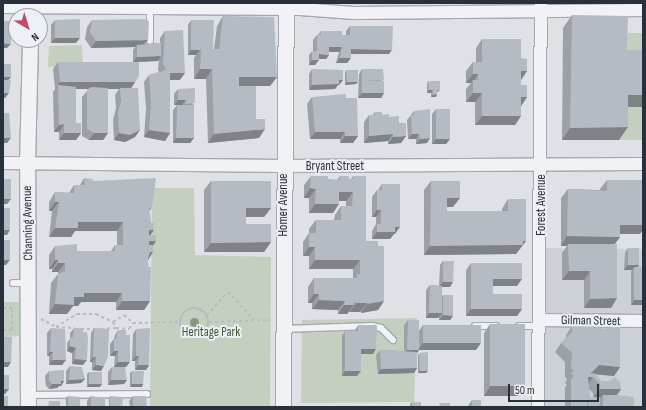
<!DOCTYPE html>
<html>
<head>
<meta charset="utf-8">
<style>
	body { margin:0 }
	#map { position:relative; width:646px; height:410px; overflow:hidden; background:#dee2e6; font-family:"Sofia Sans Condensed",sans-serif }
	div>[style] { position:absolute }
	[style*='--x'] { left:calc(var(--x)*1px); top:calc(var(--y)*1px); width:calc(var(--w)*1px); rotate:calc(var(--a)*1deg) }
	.built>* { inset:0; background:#ccd1d7 }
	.green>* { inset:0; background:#c5cfc0 }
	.path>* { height:2px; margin-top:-1px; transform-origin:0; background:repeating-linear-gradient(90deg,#b8bcc1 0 3px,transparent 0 6px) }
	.path>.ring { margin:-1px; padding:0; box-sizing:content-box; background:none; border:2px solid #b8bcc1; border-radius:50% }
	.roads { filter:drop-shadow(1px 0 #a4a9af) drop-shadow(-1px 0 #a4a9af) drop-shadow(0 1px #a4a9af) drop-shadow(0 -1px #a4a9af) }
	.service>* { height:6px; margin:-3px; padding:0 3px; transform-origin:3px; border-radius:3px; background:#f0f2f5 }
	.minor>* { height:12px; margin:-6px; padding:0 6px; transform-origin:6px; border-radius:6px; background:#f0f2f5 }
	.tertiary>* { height:15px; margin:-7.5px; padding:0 7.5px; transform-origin:7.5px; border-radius:7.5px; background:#f0f2f5 }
	.trees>* { width:9px; height:9px; margin:-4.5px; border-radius:50%; background:#879586 }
	.wall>* { inset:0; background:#9ca1a7 }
	.shaded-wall>* { inset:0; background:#7f8388 }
	.building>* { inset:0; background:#b5bbc2 }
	span { translate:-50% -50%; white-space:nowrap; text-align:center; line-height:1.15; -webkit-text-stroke:4px #edf0f4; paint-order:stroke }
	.street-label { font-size:13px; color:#28313b }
	.park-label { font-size:13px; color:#3f5637 }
	.frame { position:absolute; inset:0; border:4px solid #28313b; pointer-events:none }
	.north { position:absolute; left:8px; top:8px; width:40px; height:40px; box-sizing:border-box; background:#edf0f4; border:1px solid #9ea4aa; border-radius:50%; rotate:142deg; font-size:11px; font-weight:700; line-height:16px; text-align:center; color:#28313b }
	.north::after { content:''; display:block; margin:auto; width:14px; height:18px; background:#c24c65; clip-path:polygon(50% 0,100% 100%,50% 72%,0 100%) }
	.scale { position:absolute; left:508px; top:384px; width:91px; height:18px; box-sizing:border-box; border:2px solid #28313b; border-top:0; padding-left:5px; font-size:12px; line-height:14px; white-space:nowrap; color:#28313b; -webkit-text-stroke:3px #edf0f4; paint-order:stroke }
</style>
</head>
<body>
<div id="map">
	<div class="built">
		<div style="clip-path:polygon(643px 239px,643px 407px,538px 407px,541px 248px,642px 249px)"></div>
	</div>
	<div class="green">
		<div style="clip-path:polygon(619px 33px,643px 33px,643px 63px,619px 63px)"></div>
		<div style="clip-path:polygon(82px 45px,83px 66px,48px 67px,49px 46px)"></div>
		<div style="clip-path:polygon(620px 107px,643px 107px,643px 140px,619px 140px)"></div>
		<div style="clip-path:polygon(152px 188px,194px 188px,195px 255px,271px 257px,270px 407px,150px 407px)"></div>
		<div style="clip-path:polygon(3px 302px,19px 302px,19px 336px,3px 337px)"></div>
		<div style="clip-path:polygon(417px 318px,414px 402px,301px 403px,302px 320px)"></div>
	</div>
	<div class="path">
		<div class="ring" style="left:180px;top:308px;width:26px;height:26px"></div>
		<div style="--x:3;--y:308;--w:9;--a:0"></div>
		<div style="--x:207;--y:315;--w:31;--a:-48"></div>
		<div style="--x:228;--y:292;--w:38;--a:47"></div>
		<div style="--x:41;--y:319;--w:17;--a:28"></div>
		<div style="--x:56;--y:327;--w:25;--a:-32"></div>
		<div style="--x:77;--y:314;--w:19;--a:0"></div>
		<div style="--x:96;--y:314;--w:19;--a:25"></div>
		<div style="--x:113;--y:322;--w:7;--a:63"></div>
		<div style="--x:116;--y:328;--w:13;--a:4"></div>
		<div style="--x:129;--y:329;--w:7;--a:-56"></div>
		<div style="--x:133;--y:323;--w:47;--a:-1.2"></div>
		<div style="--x:113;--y:322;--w:13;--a:-32"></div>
		<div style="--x:124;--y:315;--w:12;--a:42"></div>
		<div style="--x:209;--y:322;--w:61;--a:-1.9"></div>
		<div style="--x:56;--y:327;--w:19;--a:3"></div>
		<div style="--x:81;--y:329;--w:14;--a:0"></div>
		<div style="--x:101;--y:329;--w:15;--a:-4"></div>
		<div style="--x:3;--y:330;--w:9;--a:0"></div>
		<div style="--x:12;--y:330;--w:22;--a:-90"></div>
	</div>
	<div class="roads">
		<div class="service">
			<div style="--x:150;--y:41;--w:33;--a:-90"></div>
			<div style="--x:13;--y:283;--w:14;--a:0"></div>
			<div style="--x:475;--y:326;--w:21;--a:0"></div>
			<div style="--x:519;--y:326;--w:20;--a:0"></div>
			<div style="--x:283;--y:329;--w:89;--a:-1.9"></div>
			<div style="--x:372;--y:326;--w:9;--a:13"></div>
			<div style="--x:381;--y:328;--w:17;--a:45"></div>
			<div style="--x:28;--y:395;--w:119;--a:-0.5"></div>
		</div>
		<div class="minor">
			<div style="--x:3;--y:7;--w:297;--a:0.4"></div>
			<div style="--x:300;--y:9;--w:54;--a:4.2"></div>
			<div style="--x:354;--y:13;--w:289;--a:-0.6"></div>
			<div style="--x:3;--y:163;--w:280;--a:0.6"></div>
			<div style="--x:283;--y:166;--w:360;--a:-0.3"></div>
			<div style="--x:539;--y:320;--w:104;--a:0.6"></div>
			<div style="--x:538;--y:407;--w:404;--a:-89.6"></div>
		</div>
		<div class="tertiary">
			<div style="--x:30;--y:16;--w:13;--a:-90"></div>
			<div style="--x:28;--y:407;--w:244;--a:-90.2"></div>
			<div style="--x:27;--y:163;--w:123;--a:-88.6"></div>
			<div style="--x:283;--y:407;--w:404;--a:-89.6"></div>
		</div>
	</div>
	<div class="trees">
		<div style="left:194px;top:322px"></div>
	</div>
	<div class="wall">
		<div style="clip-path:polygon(572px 15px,627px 50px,643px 50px,643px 107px,628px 107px,619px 140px,562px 140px,563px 28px)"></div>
		<div style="clip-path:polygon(223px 16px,277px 77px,270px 86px,256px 86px,256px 119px,259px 138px,208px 143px,206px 79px,194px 79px,194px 58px,196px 55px,188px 55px,188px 25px,191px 20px,213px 49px,214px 49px,217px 26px)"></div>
		<div style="clip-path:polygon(55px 20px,76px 43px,51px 43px,51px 25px)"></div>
		<div style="clip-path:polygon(92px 20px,145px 44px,160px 43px,160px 38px,165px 31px,180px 80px,170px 80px,170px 133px,165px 141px,144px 137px,146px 109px,144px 82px,149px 75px,159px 72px,158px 70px,159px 59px,158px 61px,139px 62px,135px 82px,131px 88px,140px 130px,135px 137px,125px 142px,114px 140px,113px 120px,116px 108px,115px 95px,119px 89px,108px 89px,108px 133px,103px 140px,89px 140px,82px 136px,82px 97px,89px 89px,76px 89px,76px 123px,81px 133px,76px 140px,59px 140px,59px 132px,54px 132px,53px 92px,55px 89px,53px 69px,58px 62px,133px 62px,133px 50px,135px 47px,91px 48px,85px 39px,87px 27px)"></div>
		<div style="clip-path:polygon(350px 26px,389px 54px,351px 54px,347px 63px,336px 63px,339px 52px,329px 52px,329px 55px,326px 59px,319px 59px,315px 65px,309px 65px,309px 55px,312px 51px,313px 51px,313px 40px,317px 35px,318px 35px,321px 31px,342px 35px,346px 35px,346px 31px)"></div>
		<div style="clip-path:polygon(482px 39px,521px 58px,527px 71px,521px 79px,521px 85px,527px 97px,521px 106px,521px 116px,515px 125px,475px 125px,475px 102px,466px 102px,466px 89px,471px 83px,466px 83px,466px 71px,473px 62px,476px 62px,476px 48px)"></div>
		<div style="clip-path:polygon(312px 69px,343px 80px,339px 85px,338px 85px,335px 89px,309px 90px,309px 74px)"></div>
		<div style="clip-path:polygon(362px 69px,383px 81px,384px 93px,381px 98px,358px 98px,359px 74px)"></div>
		<div style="clip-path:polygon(346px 70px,356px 84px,345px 85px,345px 72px)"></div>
		<div style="clip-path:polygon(428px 81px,440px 90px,438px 92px,437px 92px,437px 94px,436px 97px,431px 97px,431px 93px,427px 93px,427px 84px)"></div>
		<div style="clip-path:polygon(178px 89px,194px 105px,194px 138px,190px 143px,173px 143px,173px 110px,177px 105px,174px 105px,174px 94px)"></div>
		<div style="clip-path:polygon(312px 97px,346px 98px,358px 136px,353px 143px,340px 143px,340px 139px,310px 139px,307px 104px)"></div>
		<div style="clip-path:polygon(436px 109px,450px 139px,446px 144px,432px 144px,432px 114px)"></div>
		<div style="clip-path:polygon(414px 111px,427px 143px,416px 144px,416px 139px,408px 139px,407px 120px)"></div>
		<div style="clip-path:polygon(375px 112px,389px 117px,399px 123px,406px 136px,401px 143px,388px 144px,388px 141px,364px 143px,364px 122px,369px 115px,373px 115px)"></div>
		<div style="clip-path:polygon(311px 176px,328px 179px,337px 180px,340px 176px,349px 179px,351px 179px,353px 176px,366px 241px,378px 246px,384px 301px,378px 310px,361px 313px,361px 311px,360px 312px,349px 312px,347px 314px,338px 314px,338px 310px,312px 309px,312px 303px,308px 303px,308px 287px,314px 278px,353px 278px,353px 269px,309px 269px,309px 256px,303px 256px,303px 242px,309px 233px,309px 229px,316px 220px,334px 220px,335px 215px,341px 206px,346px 206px,346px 201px,339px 201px,333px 213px,309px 213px,309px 198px,304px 198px,304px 185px)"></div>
		<div style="clip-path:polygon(84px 178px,93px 181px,152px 208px,149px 211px,151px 235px,156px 241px,153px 245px,148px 260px,150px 301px,144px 310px,116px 310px,116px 302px,81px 302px,78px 306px,73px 306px,67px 314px,49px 314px,51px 283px,58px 274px,58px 272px,52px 272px,52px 269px,49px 269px,49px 255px,55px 246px,77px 251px,111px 251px,115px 245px,117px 245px,117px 231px,75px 231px,71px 237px,49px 237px,52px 211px,49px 211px,49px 202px,55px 192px,69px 193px,74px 185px,80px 185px)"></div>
		<div style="clip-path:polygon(607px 180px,640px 234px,620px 234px,620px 237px,615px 244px,617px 298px,611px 308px,584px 308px,584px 280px,562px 280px,562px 253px,567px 246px,561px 246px,561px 198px,568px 189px,600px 190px,600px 189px)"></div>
		<div style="clip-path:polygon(211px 181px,271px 208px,264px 217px,246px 217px,246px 224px,271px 242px,264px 252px,204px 252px,204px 190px)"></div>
		<div style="clip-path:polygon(431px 181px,453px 207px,447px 207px,447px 211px,502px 211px,502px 209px,508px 199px,526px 241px,516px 254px,424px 255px,424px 190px)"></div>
		<div style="clip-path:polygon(382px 184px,395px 234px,394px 234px,390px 239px,372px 239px,372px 231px,376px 224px,376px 217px,372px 217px,372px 197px,377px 190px,378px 190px)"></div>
		<div style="clip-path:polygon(628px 248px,639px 265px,638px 267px,642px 305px,631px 305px,631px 272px,632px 270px,624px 270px,625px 253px)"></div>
		<div style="clip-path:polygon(443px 261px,450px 287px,442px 287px,442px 296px,443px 295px,453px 316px,450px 320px,439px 320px,439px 316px,438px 318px,426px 318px,426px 290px,430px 285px,439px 286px,440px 265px)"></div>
		<div style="clip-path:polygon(471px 263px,517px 286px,493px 286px,493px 294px,522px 309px,517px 316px,466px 316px,466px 270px)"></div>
		<div style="clip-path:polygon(408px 320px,419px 331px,423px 325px,476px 350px,419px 350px,417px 353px,417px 368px,414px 373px,378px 374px,376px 355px,380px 350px,404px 351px,404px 325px)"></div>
		<div style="clip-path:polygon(490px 324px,518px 396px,484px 396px,484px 333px)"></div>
		<div style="clip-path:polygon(358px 325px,373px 354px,361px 354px,357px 376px,342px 376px,342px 336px,345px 331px,355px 331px,355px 330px)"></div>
		<div style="clip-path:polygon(evenodd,572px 326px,620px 367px,614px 376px,595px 374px,601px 381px,621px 389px,617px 395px,634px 407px,565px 407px,565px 388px,567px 384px,565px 383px,567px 379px,565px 377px,565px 362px,555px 352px,561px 343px,566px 338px,566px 335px,572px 326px,589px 389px,593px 393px,593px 397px,590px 397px,589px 389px)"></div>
		<div style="clip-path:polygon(51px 328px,66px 360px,62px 365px,49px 365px,49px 356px,47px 356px,47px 333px)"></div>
		<div style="clip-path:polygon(74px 328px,83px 332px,83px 365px,72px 364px,72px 353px,67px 351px,67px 343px,70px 339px,70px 333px)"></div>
		<div style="clip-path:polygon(94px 328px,101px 371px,92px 370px,92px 362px,90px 362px,91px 333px)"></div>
		<div style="clip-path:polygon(136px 329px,149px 365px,146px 370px,135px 370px,135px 361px,132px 361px,133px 334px)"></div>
		<div style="clip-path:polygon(118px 330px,126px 367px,114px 367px,115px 356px,110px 356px,110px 344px,114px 339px,115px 335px)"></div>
		<div style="clip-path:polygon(419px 353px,426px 373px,418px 373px,418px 355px)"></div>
		<div style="clip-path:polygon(70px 366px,85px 379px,81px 383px,66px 384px,66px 371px)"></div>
		<div style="clip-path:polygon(112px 367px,127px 380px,124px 384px,108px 385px,108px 372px)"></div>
		<div style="clip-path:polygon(49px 371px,64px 381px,61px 386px,59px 386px,57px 388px,49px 389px,46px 386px,45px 376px)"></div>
		<div style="clip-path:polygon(132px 371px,143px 384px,142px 387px,130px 387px,130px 373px)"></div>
		<div style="clip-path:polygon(89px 372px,100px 387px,87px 387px,87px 374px)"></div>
		<div style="clip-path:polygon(68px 396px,80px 407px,66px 407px,66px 398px)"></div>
		<div style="clip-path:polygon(91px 396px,105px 405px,104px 407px,87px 407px,87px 401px)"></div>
		<div style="clip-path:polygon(110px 396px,122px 407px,109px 407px,109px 399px)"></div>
		<div style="clip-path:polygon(133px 396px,147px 407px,130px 407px,129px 401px)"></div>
		<div style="clip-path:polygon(472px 400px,472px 407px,467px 407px)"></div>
		<div style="clip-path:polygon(412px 402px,421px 407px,410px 407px,410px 404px)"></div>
	</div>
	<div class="shaded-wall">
		<div style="clip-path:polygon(55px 38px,80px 38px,76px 43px,51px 43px)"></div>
		<div style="clip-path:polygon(148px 40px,142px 47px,137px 45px,135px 47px,91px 48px,96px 41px)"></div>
		<div style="clip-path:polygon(3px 43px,11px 44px,7px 48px,3px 48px)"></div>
		<div style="clip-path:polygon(329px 47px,342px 47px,339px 52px,326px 52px)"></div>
		<div style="clip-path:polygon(351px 49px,392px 50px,389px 54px,347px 54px)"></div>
		<div style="clip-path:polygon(191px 50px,200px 50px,196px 55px,188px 55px)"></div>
		<div style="clip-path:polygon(319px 54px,329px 55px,326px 59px,315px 59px)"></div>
		<div style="clip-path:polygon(161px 56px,158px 61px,133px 62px,137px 57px)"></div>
		<div style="clip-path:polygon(340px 58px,351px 58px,347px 63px,336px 63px)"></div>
		<div style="clip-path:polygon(312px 60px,319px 60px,315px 65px,309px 65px)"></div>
		<div style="clip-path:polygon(200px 69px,212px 69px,206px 79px,194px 79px)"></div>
		<div style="clip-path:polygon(521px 71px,527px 71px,521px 80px)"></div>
		<div style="clip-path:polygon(170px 73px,185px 73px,180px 80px,165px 80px)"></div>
		<div style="clip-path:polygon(473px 74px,478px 74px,473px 82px,473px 80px,471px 83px,466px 83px)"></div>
		<div style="clip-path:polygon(3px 77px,11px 77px,7px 82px,3px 82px)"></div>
		<div style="clip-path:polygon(239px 77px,277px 77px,270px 86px,233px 86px)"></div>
		<div style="clip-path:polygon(339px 80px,343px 80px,339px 85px,338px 85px,335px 89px,309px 90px,312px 85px)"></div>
		<div style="clip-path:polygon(60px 82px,135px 82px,130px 90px,120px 88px,119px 89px,58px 89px,58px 85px,55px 89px)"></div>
		<div style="clip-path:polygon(347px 82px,358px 82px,356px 84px,345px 85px)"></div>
		<div style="clip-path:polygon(429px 90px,433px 90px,431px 93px,427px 93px)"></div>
		<div style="clip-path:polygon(3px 93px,9px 93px,5px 98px,3px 98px)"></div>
		<div style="clip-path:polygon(362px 93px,384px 93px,381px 98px,358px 98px)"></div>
		<div style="clip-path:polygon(473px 93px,482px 93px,475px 102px,466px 102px)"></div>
		<div style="clip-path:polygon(437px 94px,436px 97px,431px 97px,433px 95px)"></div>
		<div style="clip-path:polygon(628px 95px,643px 95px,643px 107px,620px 107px)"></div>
		<div style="clip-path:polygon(521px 97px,527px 97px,521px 106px)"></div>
		<div style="clip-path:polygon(178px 100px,186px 100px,182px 105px,174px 105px)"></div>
		<div style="clip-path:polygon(482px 116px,521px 116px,515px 125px,475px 125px)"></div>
		<div style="clip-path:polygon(64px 124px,59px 132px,54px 132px,59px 125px)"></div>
		<div style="clip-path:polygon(628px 127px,619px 140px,562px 140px,570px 128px)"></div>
		<div style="clip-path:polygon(265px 129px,259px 138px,208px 143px,214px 134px)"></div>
		<div style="clip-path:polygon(140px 130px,135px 137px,125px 142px,114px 140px,119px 133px)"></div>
		<div style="clip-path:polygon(149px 130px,170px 133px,165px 141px,144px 137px)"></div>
		<div style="clip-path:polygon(315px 132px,345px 132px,340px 139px,310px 139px)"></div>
		<div style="clip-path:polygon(64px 133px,81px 133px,76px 140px,59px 140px)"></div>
		<div style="clip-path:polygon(94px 133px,108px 133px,103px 140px,89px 140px)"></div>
		<div style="clip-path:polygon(393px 134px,388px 141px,364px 143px,369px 136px)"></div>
		<div style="clip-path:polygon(412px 134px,419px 134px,416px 139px,408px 139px)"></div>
		<div style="clip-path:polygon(345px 136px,358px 136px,353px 143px,340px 143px)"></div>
		<div style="clip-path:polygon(406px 136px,401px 143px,388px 144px,393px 137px)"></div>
		<div style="clip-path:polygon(3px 138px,11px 138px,7px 143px,3px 143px)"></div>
		<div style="clip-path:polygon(176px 138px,194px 138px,190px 143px,173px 143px)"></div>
		<div style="clip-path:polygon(430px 138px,427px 143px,416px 144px,420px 139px)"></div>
		<div style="clip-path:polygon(436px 139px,450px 139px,446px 144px,432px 144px)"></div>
		<div style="clip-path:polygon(310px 188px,316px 189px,309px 198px,304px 198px)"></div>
		<div style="clip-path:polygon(339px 192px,353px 192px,346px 201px,333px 201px)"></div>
		<div style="clip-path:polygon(447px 198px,460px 198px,453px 207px,441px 207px)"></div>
		<div style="clip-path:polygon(3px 199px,11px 199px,7px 204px,3px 204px)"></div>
		<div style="clip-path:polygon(55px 202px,59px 202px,52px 211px,49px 211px)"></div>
		<div style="clip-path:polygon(315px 204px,339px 204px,333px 213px,309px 213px)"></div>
		<div style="clip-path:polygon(246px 208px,271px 208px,264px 217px,240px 217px)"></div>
		<div style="clip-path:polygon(377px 210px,381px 210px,376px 217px,372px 217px)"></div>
		<div style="clip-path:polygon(78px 222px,123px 222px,117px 231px,75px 231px,71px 237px,49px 237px,55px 228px)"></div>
		<div style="clip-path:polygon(620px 225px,643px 225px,643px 230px,640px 234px,613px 234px)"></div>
		<div style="clip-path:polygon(395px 227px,400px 227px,395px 234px,394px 234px,390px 239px,372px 239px,377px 232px)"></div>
		<div style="clip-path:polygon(3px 230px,10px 230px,7px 235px,3px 235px)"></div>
		<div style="clip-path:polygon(149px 230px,154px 230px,148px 239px)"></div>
		<div style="clip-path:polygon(567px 236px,620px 237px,613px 246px,568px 244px,567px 246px,561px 246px)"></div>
		<div style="clip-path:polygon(149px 241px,156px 241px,150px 251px,142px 251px)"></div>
		<div style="clip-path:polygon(526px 241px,516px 254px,424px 255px,430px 246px)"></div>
		<div style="clip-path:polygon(271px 242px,264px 252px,204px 252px,211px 243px)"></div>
		<div style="clip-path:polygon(309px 247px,315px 247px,309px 256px,303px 256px)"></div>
		<div style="clip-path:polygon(150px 252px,153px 252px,147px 262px)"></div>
		<div style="clip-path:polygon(3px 260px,10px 260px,6px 265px,3px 265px)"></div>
		<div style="clip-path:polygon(55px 260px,58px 260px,52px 269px,49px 269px)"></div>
		<div style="clip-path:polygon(315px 260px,360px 260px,353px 269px,309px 269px)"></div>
		<div style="clip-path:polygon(58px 263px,65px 263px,58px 272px,52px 272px)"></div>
		<div style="clip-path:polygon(628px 265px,639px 265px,636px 270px,634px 267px,632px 270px,624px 270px)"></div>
		<div style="clip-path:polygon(569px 271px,590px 271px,584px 280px,562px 280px)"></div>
		<div style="clip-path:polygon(493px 279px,522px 279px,517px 286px,488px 286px)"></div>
		<div style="clip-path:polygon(443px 282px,453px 282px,450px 287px,439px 287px)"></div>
		<div style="clip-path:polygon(84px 293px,122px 293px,116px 302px,81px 302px,78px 306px,73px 306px,67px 314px,49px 314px,55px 304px)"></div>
		<div style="clip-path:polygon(314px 294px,319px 294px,312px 303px,308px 303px)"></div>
		<div style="clip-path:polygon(617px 298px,611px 308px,584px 308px,590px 299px)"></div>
		<div style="clip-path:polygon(319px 300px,345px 301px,338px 310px,312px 309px)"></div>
		<div style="clip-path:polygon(634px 300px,643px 300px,643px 303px,642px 305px,631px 305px)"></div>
		<div style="clip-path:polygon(122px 301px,150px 301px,144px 310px,116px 310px)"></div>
		<div style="clip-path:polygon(384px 301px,378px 310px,361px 313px,367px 304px)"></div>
		<div style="clip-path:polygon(356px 303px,367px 303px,360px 312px,350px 312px)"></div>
		<div style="clip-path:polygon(344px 305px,354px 305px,347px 314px,338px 314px)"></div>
		<div style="clip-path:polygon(471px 309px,522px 309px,517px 316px,466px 316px)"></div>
		<div style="clip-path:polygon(429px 313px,442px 313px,438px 318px,426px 318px)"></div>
		<div style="clip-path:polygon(443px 315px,453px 316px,450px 320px,439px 320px)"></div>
		<div style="clip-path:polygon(423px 343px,481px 343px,476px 350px,419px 350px,416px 355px,404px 355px,407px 350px,418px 350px)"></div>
		<div style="clip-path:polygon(70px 346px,76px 348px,72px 353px,67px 351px)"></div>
		<div style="clip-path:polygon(361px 349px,376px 349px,373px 354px,358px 354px)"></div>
		<div style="clip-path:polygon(114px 351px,118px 351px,115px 356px,110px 356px)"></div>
		<div style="clip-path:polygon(50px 352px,53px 352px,49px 356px,47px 356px)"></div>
		<div style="clip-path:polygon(136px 356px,139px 356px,135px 361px,132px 361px)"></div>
		<div style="clip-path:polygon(93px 357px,96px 357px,92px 362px,90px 362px)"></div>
		<div style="clip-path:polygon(75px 359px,87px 360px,83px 365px,72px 364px)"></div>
		<div style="clip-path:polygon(52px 360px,66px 360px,62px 365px,49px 365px)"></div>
		<div style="clip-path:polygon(3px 362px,11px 362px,8px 367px,3px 367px)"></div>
		<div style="clip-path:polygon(118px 362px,130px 362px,126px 367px,114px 367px)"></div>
		<div style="clip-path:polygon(96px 365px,104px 366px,101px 371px,92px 370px)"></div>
		<div style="clip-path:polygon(138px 365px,149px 365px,146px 370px,135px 370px)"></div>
		<div style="clip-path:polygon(599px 365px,620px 367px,614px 376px,593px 374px,593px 377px,586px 386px,582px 386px,590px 374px)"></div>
		<div style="clip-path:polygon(417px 368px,414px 373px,378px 374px,381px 369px)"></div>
		<div style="clip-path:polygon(345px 371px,361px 371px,357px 376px,342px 376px)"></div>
		<div style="clip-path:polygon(420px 371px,428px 371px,426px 373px,418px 373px)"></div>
		<div style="clip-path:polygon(85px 379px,81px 383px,66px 384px,69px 380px)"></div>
		<div style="clip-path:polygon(111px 380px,127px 380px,124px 384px,108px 385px)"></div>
		<div style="clip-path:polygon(61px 381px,64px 381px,61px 386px,59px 386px,57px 388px,49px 389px,52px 384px)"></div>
		<div style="clip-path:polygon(89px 384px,102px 384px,100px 387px,87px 387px)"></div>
		<div style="clip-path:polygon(132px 384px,143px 384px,142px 387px,130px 387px)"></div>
		<div style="clip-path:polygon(490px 386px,525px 386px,518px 396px,484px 396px)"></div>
		<div style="clip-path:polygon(3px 389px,9px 389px,5px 394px,3px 394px)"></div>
		<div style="clip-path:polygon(600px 389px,621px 389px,614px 399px,603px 395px,600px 398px,593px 398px)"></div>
	</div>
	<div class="building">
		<div style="clip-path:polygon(572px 15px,628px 16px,627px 50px,643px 50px,643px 95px,628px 95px,628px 127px,570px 128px)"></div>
		<div style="clip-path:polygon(223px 16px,274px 17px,277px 77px,239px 77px,239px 86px,256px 86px,256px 119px,265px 119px,265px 129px,214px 134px,212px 69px,200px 69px,201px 49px,219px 49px)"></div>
		<div style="clip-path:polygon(80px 19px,80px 38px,55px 38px,55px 20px)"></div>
		<div style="clip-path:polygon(144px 19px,149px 21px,148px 40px,96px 41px,90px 32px,92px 20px)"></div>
		<div style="clip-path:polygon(191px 20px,214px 20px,213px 49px,201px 49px,200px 50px,191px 50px)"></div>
		<div style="clip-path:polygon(3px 21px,11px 21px,11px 44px,3px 43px)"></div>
		<div style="clip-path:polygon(350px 26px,393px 26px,392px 50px,351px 49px,351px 58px,340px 58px,342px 47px,329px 47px,329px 55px,319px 54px,319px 60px,312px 60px,312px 51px,317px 51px,317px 35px,321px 35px,321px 31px,342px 31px,342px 35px,350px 35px)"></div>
		<div style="clip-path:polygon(183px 30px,185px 73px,170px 73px,170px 133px,149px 130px,151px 101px,149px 75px,166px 70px,163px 63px,165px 31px)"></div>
		<div style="clip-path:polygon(482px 39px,521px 39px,521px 58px,527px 59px,527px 71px,521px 71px,521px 85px,527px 85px,527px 97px,521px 97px,521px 116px,482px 116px,482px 93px,473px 93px,473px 80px,478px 80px,478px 74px,473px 74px,473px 62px,482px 62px)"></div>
		<div style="clip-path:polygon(161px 43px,161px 56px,137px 57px,137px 45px)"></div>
		<div style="clip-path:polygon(58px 62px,139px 62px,139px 76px,135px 82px,60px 82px)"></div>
		<div style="clip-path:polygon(3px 64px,11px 64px,11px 77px,3px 77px)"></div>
		<div style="clip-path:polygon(312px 69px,343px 70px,343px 80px,339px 80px,339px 84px,312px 85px)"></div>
		<div style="clip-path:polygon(362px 69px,383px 69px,384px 80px,362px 81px)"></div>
		<div style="clip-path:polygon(346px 70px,358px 70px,358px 82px,347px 82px)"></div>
		<div style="clip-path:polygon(3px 80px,11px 80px,9px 93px,3px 93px)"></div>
		<div style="clip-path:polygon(362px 81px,384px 81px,384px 93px,362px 93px)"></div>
		<div style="clip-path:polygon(428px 81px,440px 81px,440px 90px,437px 90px,437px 94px,433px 95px,433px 90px,429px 90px)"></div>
		<div style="clip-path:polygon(58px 85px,76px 87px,76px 123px,81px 123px,81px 133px,64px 133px,64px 124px,59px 125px)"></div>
		<div style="clip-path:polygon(91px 87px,108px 88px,108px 133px,94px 133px,87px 129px,87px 90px)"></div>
		<div style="clip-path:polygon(120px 88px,138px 88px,140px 130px,130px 135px,119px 133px,118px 112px,121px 101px)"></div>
		<div style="clip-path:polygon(195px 88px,195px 103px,185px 104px,186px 100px,178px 100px,178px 89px)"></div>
		<div style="clip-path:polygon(346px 94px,346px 98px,357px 98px,358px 136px,345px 136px,345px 132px,315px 132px,312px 97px)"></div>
		<div style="clip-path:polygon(177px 105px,194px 105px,194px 138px,176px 138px)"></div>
		<div style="clip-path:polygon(430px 109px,430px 138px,420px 139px,419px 134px,412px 134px,411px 115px,414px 115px,414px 111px)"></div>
		<div style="clip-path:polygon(436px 109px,450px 109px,450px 139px,436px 139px)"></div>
		<div style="clip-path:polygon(375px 112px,382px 112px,382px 115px,389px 114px,389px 117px,399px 116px,399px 123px,406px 123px,406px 136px,393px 137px,393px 134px,369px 136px,369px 115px,375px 115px)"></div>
		<div style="clip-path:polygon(3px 113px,9px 113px,11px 138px,3px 138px)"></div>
		<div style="clip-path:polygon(311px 176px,328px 176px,328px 179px,340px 180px,340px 176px,349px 176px,349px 179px,353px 179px,353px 176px,366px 176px,366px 241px,378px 241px,378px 246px,384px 246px,384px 301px,367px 304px,368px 301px,367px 303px,356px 303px,354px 301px,354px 305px,344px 305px,345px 301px,319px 300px,319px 294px,314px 294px,314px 278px,357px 278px,357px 274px,360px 274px,360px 260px,315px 260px,315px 247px,309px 247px,309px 233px,316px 233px,316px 220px,341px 220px,341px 206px,352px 206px,353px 192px,339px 192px,339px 204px,315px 204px,316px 189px,310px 188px)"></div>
		<div style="clip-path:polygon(84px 178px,93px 179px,93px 181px,156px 178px,152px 208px,149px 208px,151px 223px,154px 223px,154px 230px,149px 230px,149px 235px,156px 235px,156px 241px,149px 241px,149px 245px,153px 245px,153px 252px,150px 252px,148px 258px,148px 267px,151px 267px,150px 301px,122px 301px,122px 293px,84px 293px,84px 297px,74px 297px,74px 305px,55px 304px,58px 274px,65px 271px,65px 263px,58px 263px,58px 260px,55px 260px,55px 246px,77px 244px,77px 251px,115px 251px,115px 245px,123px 245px,123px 222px,78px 222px,78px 228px,55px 228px,59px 202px,55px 202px,55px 192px,74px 193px,74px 185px,85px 185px)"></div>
		<div style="clip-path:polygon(3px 179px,11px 179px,11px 199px,3px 199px)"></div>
		<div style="clip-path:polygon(607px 180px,643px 180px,643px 225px,620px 225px,620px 237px,567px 236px,568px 189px,607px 191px)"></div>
		<div style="clip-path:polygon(211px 181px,271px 181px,271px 208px,246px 208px,246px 224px,271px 224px,271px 242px,211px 243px)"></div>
		<div style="clip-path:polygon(431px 181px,460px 181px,460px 198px,447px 198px,447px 211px,508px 211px,508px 199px,526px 199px,526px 241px,523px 241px,523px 245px,430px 246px)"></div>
		<div style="clip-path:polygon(382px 184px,400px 184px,400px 227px,395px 227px,395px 232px,377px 232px,377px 224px,381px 224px,381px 210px,377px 210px,377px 190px,382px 190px)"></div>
		<div style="clip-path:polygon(3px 208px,10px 208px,10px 230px,3px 230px)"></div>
		<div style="clip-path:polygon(3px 240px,10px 240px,10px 260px,3px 260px)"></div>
		<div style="clip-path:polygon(568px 244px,617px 244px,617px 298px,590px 299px,590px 271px,569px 271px)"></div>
		<div style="clip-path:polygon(628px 248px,639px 248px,639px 265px,628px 265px)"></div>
		<div style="clip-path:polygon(443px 261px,454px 261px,453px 282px,443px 282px)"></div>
		<div style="clip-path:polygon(471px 263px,522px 263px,522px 279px,493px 279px,493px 294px,522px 294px,522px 309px,471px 309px)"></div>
		<div style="clip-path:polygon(634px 267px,643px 267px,643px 300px,634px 300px)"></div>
		<div style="clip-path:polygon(430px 285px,442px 286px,442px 313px,429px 313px)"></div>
		<div style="clip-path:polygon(443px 295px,453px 295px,453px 316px,443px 315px)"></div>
		<div style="clip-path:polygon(408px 320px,419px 320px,419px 350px,407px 350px)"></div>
		<div style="clip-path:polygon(490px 324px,525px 324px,525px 386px,490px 386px)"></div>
		<div style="clip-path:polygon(358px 325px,377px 325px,376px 349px,361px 349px,361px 371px,345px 371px,345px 331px,358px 331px)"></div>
		<div style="clip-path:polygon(423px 325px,481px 325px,481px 343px,423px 343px)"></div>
		<div style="clip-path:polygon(572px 326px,593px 326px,595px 329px,598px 326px,602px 329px,620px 326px,620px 367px,599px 365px,590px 374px,594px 373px,601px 381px,610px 381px,615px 377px,620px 382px,621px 389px,600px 389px,600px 384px,593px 377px,588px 377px,590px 400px,587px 400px,587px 407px,571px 407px,571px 379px,574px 376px,571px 373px,574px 371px,571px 368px,572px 353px,561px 343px,572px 332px)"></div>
		<div style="clip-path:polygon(51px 328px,65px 329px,66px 360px,52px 360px,53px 352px,50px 352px)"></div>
		<div style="clip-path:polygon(74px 328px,84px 328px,83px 332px,87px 332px,88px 338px,87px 360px,75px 359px,76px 348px,70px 346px,70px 338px,73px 337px)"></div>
		<div style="clip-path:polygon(94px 328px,109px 329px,108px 357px,104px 366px,96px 365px,96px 357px,93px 357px)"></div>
		<div style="clip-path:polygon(150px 328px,149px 365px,138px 365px,139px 356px,136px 356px,136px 329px)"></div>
		<div style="clip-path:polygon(118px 330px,126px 330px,126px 335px,130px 335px,130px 362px,118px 362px,118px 351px,114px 351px,114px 339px,116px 339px)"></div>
		<div style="clip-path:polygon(3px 337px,12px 337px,11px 362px,3px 362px)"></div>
		<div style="clip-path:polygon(380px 350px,417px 352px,417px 368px,381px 369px)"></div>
		<div style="clip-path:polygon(428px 352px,428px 371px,420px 371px,419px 353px)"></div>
		<div style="clip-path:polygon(70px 366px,82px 367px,85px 379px,69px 380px)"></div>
		<div style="clip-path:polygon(112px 367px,125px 367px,127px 380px,111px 380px)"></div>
		<div style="clip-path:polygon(64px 370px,64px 381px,61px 381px,61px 384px,52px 384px,49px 381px,49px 371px)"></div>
		<div style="clip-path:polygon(132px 371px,144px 371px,143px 384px,132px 384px)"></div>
		<div style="clip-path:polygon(89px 372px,102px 372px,102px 384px,89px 384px)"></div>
		<div style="clip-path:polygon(3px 375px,9px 375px,9px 389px,3px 389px)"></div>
		<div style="clip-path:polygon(603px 395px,616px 395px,616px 407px,602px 407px,603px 405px)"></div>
		<div style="clip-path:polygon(616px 395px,634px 397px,634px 407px,616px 407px)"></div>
		<div style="clip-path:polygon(3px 396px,8px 396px,8px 407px,3px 407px)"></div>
		<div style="clip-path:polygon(68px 396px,80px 397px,80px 407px,68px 407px)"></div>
		<div style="clip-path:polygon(91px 396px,105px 398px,105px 405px,103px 405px,103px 407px,91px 407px)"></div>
		<div style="clip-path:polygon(110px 396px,123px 397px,122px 407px,110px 407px)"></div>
		<div style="clip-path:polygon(133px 396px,146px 396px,147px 407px,133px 407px)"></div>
		<div style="clip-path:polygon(590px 397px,600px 397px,600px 407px,588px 407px,588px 404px,590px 400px)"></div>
		<div style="clip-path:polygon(472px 400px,481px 400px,481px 407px,472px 407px)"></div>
		<div style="clip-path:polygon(49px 401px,60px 401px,60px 407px,48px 407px)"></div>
		<div style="clip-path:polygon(412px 402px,421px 402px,421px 407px,412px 407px)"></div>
		<div style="clip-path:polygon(439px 403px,450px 403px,450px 407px,440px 407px)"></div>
		<div style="clip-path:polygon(313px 406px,332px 406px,332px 407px,313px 407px)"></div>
	</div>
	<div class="street-label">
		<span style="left:335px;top:166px">Bryant Street</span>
		<span style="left:283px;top:205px;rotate:-90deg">Homer Avenue</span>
		<span style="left:541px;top:205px;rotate:-90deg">Forest Avenue</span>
		<span style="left:28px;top:223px;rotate:-91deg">Channing Avenue</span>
		<span style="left:591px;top:321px;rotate:1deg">Gilman Street</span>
	</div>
	<div class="park-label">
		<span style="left:211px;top:332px">Heritage Park</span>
	</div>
	<div class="frame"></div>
	<div class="north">N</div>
	<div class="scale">50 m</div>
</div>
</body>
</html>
